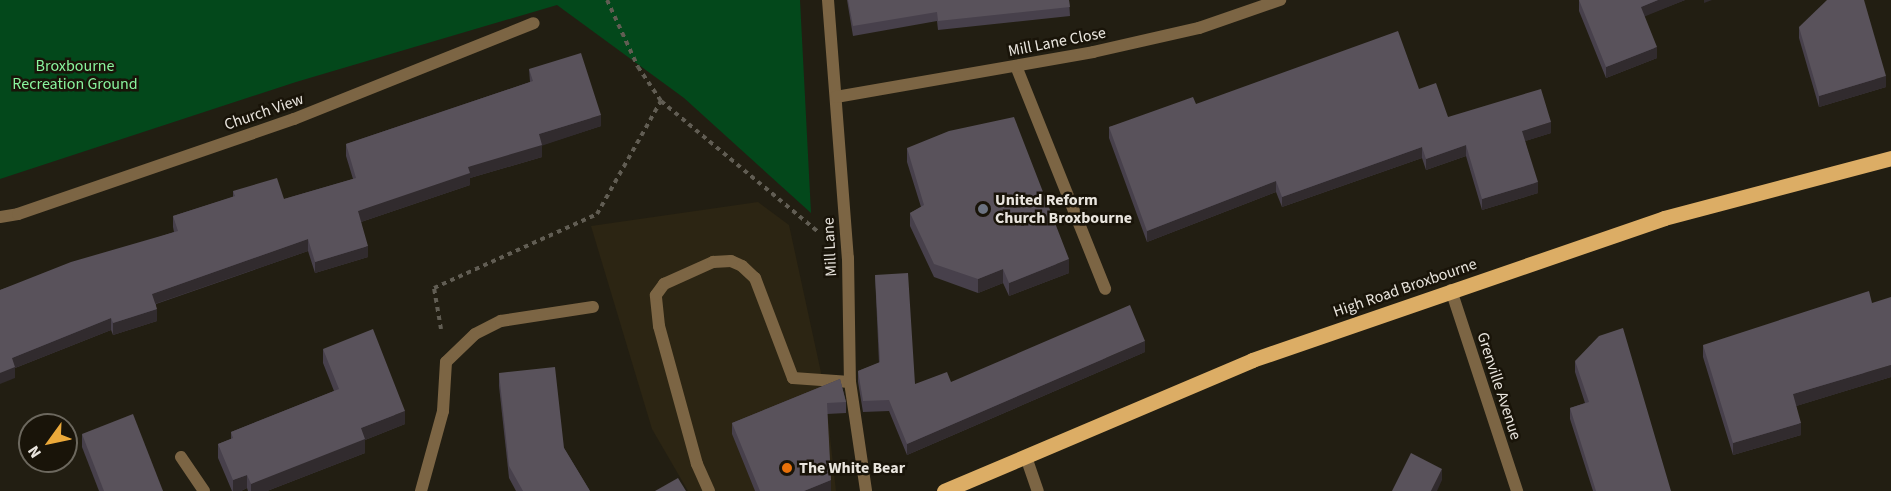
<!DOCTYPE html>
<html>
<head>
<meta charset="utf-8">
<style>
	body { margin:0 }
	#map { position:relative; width:1891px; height:491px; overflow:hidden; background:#221e12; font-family:"Source Sans 3",sans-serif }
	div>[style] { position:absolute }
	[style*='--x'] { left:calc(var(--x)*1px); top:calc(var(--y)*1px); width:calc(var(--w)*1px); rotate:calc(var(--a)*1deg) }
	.built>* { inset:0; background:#2c2513 }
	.green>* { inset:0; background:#03481b }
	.path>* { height:4px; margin-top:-2px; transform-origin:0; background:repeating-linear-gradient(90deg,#615d53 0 4.5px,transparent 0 9px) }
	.service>* { height:12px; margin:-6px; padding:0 6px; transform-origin:6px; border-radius:6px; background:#7c6544 }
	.minor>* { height:12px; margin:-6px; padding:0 6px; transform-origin:6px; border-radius:6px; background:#7c6544 }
	.primary>* { height:15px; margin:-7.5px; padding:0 7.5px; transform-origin:7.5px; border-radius:7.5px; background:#dcad65 }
	.wall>* { inset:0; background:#47404b }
	.shaded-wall>* { inset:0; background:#312b2e }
	.building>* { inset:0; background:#59525b }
	.dots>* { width:16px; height:16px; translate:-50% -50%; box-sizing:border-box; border:3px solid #191409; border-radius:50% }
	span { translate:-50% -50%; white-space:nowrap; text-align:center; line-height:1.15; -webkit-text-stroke:5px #191409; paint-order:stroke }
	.street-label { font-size:16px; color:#e9e5de }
	.park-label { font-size:16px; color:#89f49e }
	.poi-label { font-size:16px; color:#e9e5de; font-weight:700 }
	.left { translate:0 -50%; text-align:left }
	.north { position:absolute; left:18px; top:413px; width:60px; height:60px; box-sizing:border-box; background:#191409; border:2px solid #6c685e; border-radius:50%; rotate:237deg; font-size:16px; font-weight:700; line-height:24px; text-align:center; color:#e9e5de }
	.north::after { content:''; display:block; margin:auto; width:21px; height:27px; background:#eba93a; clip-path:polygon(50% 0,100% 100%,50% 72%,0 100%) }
</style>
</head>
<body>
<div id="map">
	<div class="built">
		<div style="clip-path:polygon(758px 202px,789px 225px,825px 391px,836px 491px,688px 491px,652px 429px,591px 226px)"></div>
	</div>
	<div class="green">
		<div style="clip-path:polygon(0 0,800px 0,811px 213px,684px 98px,557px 5px,296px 82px,0 179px)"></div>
	</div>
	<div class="path">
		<div style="--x:607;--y:0;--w:74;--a:65.2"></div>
		<div style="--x:638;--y:67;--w:41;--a:55.9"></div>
		<div style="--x:661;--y:101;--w:204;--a:39.8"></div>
		<div style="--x:441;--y:329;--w:42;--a:-99.7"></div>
		<div style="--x:434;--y:288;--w:179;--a:-24.4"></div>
		<div style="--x:597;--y:214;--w:130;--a:-60.5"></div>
	</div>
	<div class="service">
		<div style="--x:1016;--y:66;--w:240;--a:68.2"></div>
		<div style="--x:446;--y:362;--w:40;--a:-44"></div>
		<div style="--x:475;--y:334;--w:29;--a:-27"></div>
		<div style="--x:501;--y:321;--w:93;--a:-8.7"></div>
		<div style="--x:709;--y:491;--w:30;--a:-114"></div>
		<div style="--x:697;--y:464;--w:143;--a:-105.4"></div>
		<div style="--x:659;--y:326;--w:31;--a:-96"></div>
		<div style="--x:656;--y:295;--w:14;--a:-54"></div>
		<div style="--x:664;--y:284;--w:54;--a:-24.2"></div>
		<div style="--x:713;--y:262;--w:18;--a:-3"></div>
		<div style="--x:731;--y:261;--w:12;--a:24"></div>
		<div style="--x:742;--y:266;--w:18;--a:43"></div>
		<div style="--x:755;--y:278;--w:107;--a:69.2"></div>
		<div style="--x:793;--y:378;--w:57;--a:4"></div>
	</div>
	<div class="minor">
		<div style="--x:828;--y:0;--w:259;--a:85.6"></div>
		<div style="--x:848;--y:258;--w:124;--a:89.1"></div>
		<div style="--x:850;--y:382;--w:110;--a:81.6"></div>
		<div style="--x:836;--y:97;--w:261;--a:-9.9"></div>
		<div style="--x:1093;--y:52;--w:109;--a:-12.8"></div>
		<div style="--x:1199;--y:28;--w:86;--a:-19.1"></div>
		<div style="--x:0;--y:217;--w:18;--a:-9"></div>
		<div style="--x:18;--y:214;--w:292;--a:-19"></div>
		<div style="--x:294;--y:119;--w:258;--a:-21.8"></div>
		<div style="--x:1451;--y:290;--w:212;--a:71.8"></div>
		<div style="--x:181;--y:457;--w:41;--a:55.9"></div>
		<div style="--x:1026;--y:457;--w:36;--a:71"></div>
		<div style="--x:421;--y:491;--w:83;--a:-74.6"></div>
		<div style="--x:443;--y:411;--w:49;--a:-86.5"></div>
	</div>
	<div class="primary">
		<div style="--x:944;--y:491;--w:335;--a:-23"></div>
		<div style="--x:1252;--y:360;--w:436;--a:-19"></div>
		<div style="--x:1664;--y:218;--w:235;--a:-14.8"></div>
	</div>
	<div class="wall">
		<div style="clip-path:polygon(847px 0,1069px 0,1070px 16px,938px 30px,937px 21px,853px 36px)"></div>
		<div style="clip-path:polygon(1579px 0,1685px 0,1644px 16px,1657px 58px,1606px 78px,1579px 11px)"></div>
		<div style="clip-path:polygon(1799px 27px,1886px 87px,1819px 107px,1799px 38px)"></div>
		<div style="clip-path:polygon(529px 69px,601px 126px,542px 145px,542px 157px,470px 178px,470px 185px,361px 222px,368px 257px,315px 273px,308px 251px,156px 304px,157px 321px,113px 335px,111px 330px,15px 368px,15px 378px,0 290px,174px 232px,173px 227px,173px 216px,233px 197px,233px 191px,284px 199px,353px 179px,346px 156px,346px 144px,530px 82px)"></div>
		<div style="clip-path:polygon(1419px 89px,1448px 117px,1551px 133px,1525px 141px,1538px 193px,1482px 210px,1466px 156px,1426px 170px,1422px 158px,1282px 207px,1276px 192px,1147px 242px,1109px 138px,1109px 127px,1196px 104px)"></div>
		<div style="clip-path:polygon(907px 148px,1069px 273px,1009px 296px,1003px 283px,978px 293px,934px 277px,910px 226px,910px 213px,921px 207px,907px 162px)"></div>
		<div style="clip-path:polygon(875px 275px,915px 384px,951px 382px,1145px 352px,907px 455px,889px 411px,863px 412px,858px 382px,858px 371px,879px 363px)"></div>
		<div style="clip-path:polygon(1703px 345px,1891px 377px,1796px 406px,1801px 435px,1733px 455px,1703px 357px)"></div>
		<div style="clip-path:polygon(323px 349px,405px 424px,365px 440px,365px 453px,267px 491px,248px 491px,247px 488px,241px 491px,232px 491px,218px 458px,218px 444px,231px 439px,231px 432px,334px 391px,323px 363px)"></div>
		<div style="clip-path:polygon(1575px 361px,1671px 491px,1593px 491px,1570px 419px,1570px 408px,1585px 403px,1575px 372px)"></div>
		<div style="clip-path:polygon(499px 373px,564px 448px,590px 491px,516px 491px,509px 478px,499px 386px)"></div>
		<div style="clip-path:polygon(840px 379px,846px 402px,846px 413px,827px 414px,831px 491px,755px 491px,732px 434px,732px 423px)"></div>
		<div style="clip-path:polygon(82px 434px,163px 491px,99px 491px,82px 447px)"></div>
	</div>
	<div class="shaded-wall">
		<div style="clip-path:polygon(1658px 0,1685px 0,1641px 18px,1641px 7px)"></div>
		<div style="clip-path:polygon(1704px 0,1712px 0,1704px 3px)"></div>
		<div style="clip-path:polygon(1657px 47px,1657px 58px,1606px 78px,1606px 67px)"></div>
		<div style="clip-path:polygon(1886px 76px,1886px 87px,1819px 107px,1819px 96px)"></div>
		<div style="clip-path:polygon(601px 115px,601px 126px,541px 146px,542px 145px,542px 157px,470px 178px,470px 185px,358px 223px,358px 211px,468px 167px,539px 134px)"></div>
		<div style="clip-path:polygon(1551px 122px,1551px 133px,1522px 142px,1522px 131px)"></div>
		<div style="clip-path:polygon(1466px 145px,1466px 156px,1426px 170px,1426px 159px)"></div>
		<div style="clip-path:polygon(1422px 147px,1422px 158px,1282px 207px,1282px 197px)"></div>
		<div style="clip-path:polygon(1276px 181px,1276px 192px,1147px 242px,1147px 231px)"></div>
		<div style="clip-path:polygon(1538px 182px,1538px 193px,1482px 210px,1482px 199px)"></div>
		<div style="clip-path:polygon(308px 239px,308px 251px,152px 305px,152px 294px)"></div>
		<div style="clip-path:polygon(368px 246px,368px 257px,315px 273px,315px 262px)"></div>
		<div style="clip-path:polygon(1069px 259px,1069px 273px,1009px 296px,1009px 283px)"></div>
		<div style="clip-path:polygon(1003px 269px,1003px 283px,978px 293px,978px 279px)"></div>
		<div style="clip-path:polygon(157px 309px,157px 321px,113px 335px,113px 323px)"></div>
		<div style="clip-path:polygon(111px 318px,111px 330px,15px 368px,15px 378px,0 384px,0 373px,12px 358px)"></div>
		<div style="clip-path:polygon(1145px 341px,1145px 352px,907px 455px,907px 444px)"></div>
		<div style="clip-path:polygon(1891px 365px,1891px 377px,1793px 407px,1793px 394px)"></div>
		<div style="clip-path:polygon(405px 411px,405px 424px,365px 440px,365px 453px,267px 491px,251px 491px,251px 484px,361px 428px)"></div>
		<div style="clip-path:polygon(1801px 423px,1801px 435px,1733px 455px,1733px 443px)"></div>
		<div style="clip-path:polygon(1442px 469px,1442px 480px,1437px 491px,1431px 491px)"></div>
		<div style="clip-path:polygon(247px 475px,247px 488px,241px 491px,233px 491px,233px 480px)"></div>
		<div style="clip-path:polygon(831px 480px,831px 491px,804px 491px)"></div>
	</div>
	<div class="building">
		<div style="clip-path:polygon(848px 0,1069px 0,1070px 7px,938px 21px,937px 12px,853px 26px)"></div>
		<div style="clip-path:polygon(1579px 0,1658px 0,1641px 7px,1657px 47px,1606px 67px)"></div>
		<div style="clip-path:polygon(1827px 0,1864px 0,1886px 76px,1819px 96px,1799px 27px)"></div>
		<div style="clip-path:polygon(1398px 31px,1419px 89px,1436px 83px,1448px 117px,1541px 89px,1551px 122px,1522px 131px,1538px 182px,1482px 199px,1466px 145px,1426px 159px,1422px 147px,1282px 197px,1276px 181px,1147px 231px,1109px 127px,1193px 97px,1196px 104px)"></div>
		<div style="clip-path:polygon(581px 53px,601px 115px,539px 134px,542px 145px,468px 167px,470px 173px,358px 211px,368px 246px,315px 262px,308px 239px,152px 294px,157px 309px,113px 323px,111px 318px,12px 358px,15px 367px,0 373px,0 290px,71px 262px,178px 231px,173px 216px,235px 196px,233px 191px,277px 178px,284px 199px,356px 178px,346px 144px,533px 81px,529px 69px)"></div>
		<div style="clip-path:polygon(1014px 117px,1069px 259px,1009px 283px,1003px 269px,978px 279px,934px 264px,910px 213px,924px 205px,907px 148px,949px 131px)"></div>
		<div style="clip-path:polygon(908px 273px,915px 384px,947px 372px,951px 382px,1130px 305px,1145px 341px,907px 444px,889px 400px,863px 401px,858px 371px,880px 362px,875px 275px)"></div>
		<div style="clip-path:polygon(1869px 291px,1872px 303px,1891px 297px,1891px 365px,1793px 394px,1801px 423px,1733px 443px,1703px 345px)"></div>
		<div style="clip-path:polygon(1623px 328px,1671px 491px,1596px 491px,1570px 408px,1589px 402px,1575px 361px,1599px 336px)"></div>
		<div style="clip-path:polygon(373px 329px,405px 411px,361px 428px,365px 439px,251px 484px,247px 475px,233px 480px,218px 444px,233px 438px,231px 432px,339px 389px,323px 349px)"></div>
		<div style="clip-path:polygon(555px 367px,564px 448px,590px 491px,523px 491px,509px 466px,499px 373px)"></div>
		<div style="clip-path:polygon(840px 379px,846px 402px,827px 403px,831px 480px,804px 491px,760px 491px,732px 423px)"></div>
		<div style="clip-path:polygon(133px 414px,163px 491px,104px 491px,82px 434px)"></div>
		<div style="clip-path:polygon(1411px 453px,1442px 469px,1431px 491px,1392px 491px)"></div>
		<div style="clip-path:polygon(678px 478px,686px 491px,655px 491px)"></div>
	</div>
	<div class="dots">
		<div style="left:983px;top:209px;background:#6b7280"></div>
		<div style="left:787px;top:468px;background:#e8710a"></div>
	</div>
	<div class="street-label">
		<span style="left:1057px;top:42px;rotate:-11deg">Mill Lane Close</span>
		<span style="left:264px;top:112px;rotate:-19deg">Church View</span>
		<span style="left:830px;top:247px;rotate:-93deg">Mill Lane</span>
		<span style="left:1405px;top:288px;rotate:-19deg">High Road Broxbourne</span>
		<span style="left:1499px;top:386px;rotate:72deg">Grenville Avenue</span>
	</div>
	<div class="park-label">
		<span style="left:75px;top:75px">Broxbourne<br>Recreation Ground</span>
	</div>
	<div class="poi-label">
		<span class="left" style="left:995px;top:209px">United Reform<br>Church Broxbourne</span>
		<span class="left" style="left:799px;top:468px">The White Bear</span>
	</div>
	<div class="north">N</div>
</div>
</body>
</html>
